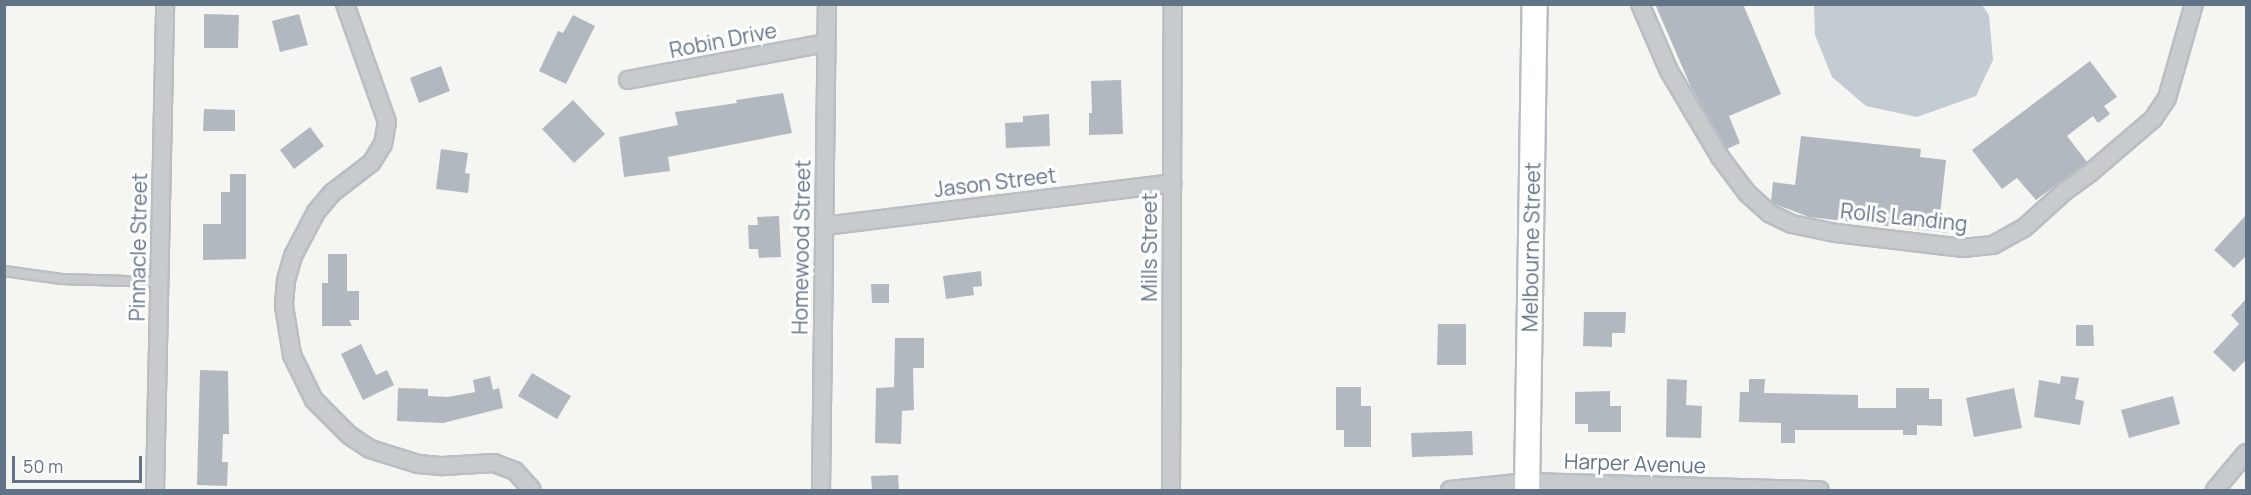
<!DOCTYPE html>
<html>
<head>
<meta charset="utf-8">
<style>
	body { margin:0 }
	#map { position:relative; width:2251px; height:495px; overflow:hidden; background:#f5f6f1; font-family:Manrope,sans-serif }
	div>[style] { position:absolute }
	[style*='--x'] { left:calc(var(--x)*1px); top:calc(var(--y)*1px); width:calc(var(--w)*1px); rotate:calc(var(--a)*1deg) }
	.water>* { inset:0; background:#c2ccd2 }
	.building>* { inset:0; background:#b1b8bf }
	.roads { filter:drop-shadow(2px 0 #b9bec3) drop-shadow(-2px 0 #b9bec3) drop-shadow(0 2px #b9bec3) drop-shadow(0 -2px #b9bec3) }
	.lane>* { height:8px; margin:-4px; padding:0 4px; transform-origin:4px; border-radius:4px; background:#c8cbce }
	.street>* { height:16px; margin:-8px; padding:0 8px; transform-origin:8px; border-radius:8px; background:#c8cbce }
	.secondary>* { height:24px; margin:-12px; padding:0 12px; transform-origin:12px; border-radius:12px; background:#fff }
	span { translate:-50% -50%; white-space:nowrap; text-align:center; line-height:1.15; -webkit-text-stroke:6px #fff; paint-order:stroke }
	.street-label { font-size:21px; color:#617386 }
	.frame { position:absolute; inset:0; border:6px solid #617386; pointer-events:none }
	.scale { position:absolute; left:12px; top:456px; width:130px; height:27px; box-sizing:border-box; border:3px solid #617386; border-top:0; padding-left:8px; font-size:18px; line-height:21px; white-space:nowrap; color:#617386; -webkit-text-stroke:4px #fff; paint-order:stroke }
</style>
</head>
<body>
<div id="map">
	<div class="water">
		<div style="clip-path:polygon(1814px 5px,1982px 5px,1989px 15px,1993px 60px,1976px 96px,1917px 117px,1866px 106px,1832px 77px,1815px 35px)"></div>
	</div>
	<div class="building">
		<div style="clip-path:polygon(1655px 4px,1743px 4px,1781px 94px,1729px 116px,1740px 143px,1727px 149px,1691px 87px)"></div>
		<div style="clip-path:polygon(204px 14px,239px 15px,238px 48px,204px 48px)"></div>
		<div style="clip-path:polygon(299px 14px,308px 45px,280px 52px,272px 21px)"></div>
		<div style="clip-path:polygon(573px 15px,595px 26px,566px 84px,539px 71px,558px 31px,563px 33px)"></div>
		<div style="clip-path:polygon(2090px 61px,2117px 97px,2104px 106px,2110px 114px,2098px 123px,2093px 116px,2067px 136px,2087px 162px,2036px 200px,2017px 178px,2002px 189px,1972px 150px)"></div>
		<div style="clip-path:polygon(441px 66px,450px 91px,419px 103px,410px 78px)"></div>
		<div style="clip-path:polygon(1121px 80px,1123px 134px,1089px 135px,1089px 113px,1092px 113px,1091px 81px)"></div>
		<div style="clip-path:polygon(783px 93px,792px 133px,668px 157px,670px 171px,624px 177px,619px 137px,678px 125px,675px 112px,737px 103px,736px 100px)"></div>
		<div style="clip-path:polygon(573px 100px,605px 134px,574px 163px,542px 129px)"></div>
		<div style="clip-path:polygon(204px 109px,235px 110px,235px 131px,203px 131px)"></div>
		<div style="clip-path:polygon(1049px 114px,1050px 146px,1006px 148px,1005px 123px,1023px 122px,1023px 116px)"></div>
		<div style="clip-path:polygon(310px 127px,324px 146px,294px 169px,280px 150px)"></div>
		<div style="clip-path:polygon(1801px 136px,1921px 149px,1920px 157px,1946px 160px,1940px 215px,1950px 216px,1948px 233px,1809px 217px,1775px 204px,1771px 201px,1773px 182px,1795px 185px)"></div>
		<div style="clip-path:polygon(441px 149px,468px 153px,465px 173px,470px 174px,468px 193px,436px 189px)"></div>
		<div style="clip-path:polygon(230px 174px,246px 174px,246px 259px,203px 260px,203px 224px,221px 224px,221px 192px,230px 192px)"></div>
		<div style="clip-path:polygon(2247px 214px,2247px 255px,2234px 268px,2214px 250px)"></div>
		<div style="clip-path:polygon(779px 216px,781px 257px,759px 258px,758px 249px,749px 249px,748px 225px,758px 225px,757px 217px)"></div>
		<div style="clip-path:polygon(328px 254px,347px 254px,347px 291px,359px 291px,359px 320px,349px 320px,352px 326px,322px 326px,322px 283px,328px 283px)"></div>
		<div style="clip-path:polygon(981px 271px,982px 286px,973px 287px,974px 295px,946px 299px,943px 276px)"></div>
		<div style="clip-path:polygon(871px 284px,889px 284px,889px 303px,872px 303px)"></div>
		<div style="clip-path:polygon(2247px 298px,2247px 359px,2234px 372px,2213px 352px,2239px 324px,2231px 315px)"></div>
		<div style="clip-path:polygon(1584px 312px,1626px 312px,1625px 333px,1612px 333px,1612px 347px,1583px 346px)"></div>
		<div style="clip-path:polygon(1438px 324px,1466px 324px,1466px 365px,1437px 365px)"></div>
		<div style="clip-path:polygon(2076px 325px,2093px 325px,2094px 346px,2076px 346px)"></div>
		<div style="clip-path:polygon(895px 338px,924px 338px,924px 368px,913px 368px,914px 410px,902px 411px,901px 444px,875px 443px,876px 388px,894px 387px)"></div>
		<div style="clip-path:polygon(361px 344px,376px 375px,387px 370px,394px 385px,363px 400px,341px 354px)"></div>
		<div style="clip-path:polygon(200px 370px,228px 371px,229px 434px,223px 434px,222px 462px,228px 462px,227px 486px,197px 485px)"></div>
		<div style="clip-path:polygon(532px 373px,571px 396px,557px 419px,518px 396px)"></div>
		<div style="clip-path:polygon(490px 376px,493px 390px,499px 388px,503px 408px,443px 423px,397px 421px,398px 388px,428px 389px,428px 396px,448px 397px,475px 392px,473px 380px)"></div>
		<div style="clip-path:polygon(2061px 376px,2079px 378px,2075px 399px,2084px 401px,2080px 425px,2034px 417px,2039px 380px,2060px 384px)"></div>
		<div style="clip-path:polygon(1667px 379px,1687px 380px,1686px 405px,1702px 406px,1701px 438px,1666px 437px)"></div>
		<div style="clip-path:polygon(1749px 379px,1765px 379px,1764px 393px,1858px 395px,1858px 408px,1896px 408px,1896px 388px,1929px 388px,1929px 399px,1942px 399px,1942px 426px,1917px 425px,1917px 435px,1903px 435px,1903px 430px,1795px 430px,1795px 443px,1781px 443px,1781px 423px,1739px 422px,1740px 392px,1749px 392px)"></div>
		<div style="clip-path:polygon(1336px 387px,1361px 387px,1361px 406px,1371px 406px,1371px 447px,1344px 447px,1344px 430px,1336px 430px)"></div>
		<div style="clip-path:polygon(2014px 388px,2022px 428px,1974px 437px,1966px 398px)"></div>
		<div style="clip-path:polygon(1610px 391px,1610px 406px,1621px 406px,1621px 432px,1588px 432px,1588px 424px,1575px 424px,1575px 392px)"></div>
		<div style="clip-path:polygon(2173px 396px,2180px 424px,2129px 438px,2121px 410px)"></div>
		<div style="clip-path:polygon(1472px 431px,1473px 455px,1412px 457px,1411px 433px)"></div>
		<div style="clip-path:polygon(898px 475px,899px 490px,872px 490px,871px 476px)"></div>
	</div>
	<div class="roads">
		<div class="lane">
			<div style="--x:4;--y:271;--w:58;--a:8"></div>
			<div style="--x:61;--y:279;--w:99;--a:1.7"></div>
		</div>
		<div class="street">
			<div style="--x:345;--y:4;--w:125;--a:70.4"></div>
			<div style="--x:387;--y:122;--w:22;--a:100"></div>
			<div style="--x:383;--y:144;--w:22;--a:122"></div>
			<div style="--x:371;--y:163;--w:49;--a:142.4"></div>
			<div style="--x:332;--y:193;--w:25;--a:130"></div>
			<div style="--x:316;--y:212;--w:50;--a:117.6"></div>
			<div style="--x:293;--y:256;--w:26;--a:106"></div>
			<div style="--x:286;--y:281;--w:25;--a:95"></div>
			<div style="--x:284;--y:306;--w:50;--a:80.7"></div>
			<div style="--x:292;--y:355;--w:50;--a:63.9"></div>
			<div style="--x:314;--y:400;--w:49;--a:45"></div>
			<div style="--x:349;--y:435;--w:25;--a:34"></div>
			<div style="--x:370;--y:449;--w:50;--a:17.4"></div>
			<div style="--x:418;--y:464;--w:25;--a:5"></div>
			<div style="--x:443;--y:466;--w:51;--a:-3.4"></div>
			<div style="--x:494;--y:463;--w:22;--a:21"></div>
			<div style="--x:515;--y:471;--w:25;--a:48"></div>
			<div style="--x:1640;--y:4;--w:73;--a:66.6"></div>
			<div style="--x:1669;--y:71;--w:100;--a:59.3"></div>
			<div style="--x:1720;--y:157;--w:45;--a:53.1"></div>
			<div style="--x:1747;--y:193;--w:30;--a:42"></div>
			<div style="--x:1769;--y:213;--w:25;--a:26"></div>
			<div style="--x:1792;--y:224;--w:45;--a:11.6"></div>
			<div style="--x:1836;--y:233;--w:128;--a:6.7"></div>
			<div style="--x:1963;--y:248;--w:30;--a:-6"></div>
			<div style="--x:1993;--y:245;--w:35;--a:-29"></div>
			<div style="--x:2024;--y:228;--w:55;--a:-42.1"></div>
			<div style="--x:2065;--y:191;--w:32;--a:-36"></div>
			<div style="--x:2091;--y:172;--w:82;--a:-40.5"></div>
			<div style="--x:2153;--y:119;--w:25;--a:-56"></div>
			<div style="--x:2167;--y:98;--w:98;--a:-74"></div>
			<div style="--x:628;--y:80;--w:201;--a:-10.6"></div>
			<div style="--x:824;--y:226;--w:351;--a:-7"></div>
			<div style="--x:155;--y:490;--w:486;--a:-88.8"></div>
			<div style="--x:821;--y:490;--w:486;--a:-89.3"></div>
			<div style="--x:1171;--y:490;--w:486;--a:-89.8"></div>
			<div style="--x:1450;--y:490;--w:78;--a:-5.9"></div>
			<div style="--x:1528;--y:482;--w:292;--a:1.6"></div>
			<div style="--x:2215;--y:490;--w:48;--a:-50"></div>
		</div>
		<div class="secondary">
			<div style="--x:1527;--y:490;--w:486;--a:-89.1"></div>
		</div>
	</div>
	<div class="street-label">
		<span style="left:723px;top:40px;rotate:-11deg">Robin Drive</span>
		<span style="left:995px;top:182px;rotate:-7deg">Jason Street</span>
		<span style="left:1904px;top:217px;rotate:6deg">Rolls Landing</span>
		<span style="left:138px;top:247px;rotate:-89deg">Pinnacle Street</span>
		<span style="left:801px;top:247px;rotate:-89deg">Homewood Street</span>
		<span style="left:1149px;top:247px;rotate:-90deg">Mills Street</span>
		<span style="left:1531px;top:247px;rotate:-89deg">Melbourne Street</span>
		<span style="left:1635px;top:463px;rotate:2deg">Harper Avenue</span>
	</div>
	<div class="frame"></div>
	<div class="scale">50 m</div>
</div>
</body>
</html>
